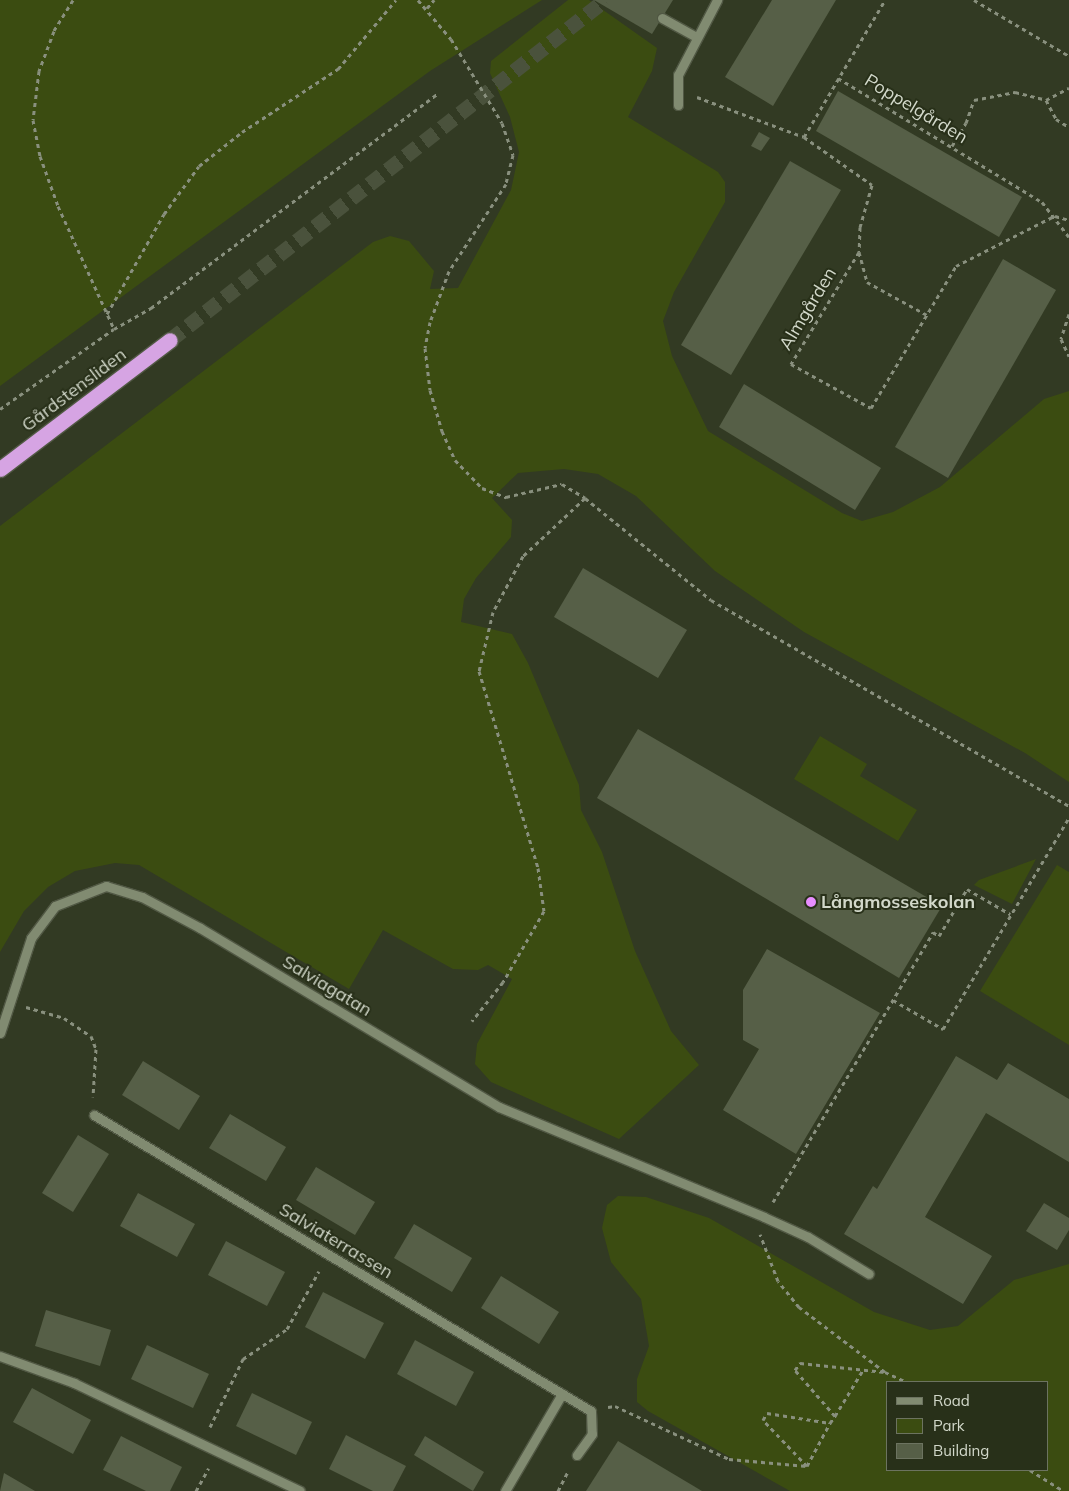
<!DOCTYPE html>
<html>
<head>
<meta charset="utf-8">
<style>
	body { margin:0 }
	#map { position:relative; width:1069px; height:1491px; overflow:hidden; background:#323a23; font-family:Mulish,sans-serif }
	div>[style] { position:absolute }
	[style*='--x'] { left:calc(var(--x)*1px); top:calc(var(--y)*1px); width:calc(var(--w)*1px); rotate:calc(var(--a)*1deg) }
	.green>* { inset:0; background:#3b4c11 }
	.building>* { inset:0; background:#565f47 }
	.highway-tunnel>* { height:15px; margin-top:-7.5px; transform-origin:0; background:repeating-linear-gradient(90deg,#4a523c 0 15px,transparent 0 23px) }
	.path>* { height:3px; margin-top:-1.5px; transform-origin:0; background:repeating-linear-gradient(90deg,#89907e 0 4px,transparent 0 8px) }
	.roads { filter:drop-shadow(1px 0 #515844) drop-shadow(-1px 0 #515844) drop-shadow(0 1px #515844) drop-shadow(0 -1px #515844) }
	.minor>* { height:9px; margin:-4.5px; padding:0 4.5px; transform-origin:4.5px; border-radius:4.5px; background:#818b71 }
	.highway>* { height:15px; margin:-7.5px; padding:0 7.5px; transform-origin:7.5px; border-radius:7.5px; background:#d6a4e3 }
	.dots>* { width:14px; height:14px; translate:-50% -50%; box-sizing:border-box; border:2px solid #283019; border-radius:50% }
	span { translate:-50% -50%; white-space:nowrap; text-align:center; line-height:1.15; -webkit-text-stroke:4px #283019; paint-order:stroke }
	.street-label { font-size:18px; color:#d2d8ca }
	.poi-label { font-size:18px; color:#d2d8ca; font-weight:700 }
	.left { translate:0 -50%; text-align:left }
	.legend { position:absolute; left:886px; top:1381px; width:162px; height:90px; box-sizing:border-box; background:#283019; border:1px solid #6c7360; margin:0; padding:6px 9px; list-style:none; font-size:15px; color:#d2d8ca }
	.legend li { display:flex; align-items:center; gap:10px; height:25px }
	.legend b { width:25px; border:1px solid #6c7360 }
</style>
</head>
<body>
<div id="map">
	<div class="green">
		<div style="clip-path:polygon(0 0,542px 0,430px 71px,0 386px)"></div>
		<div style="clip-path:polygon(568px 0,589px 0,657px 48px,652px 71px,628px 117px,718px 172px,725px 182px,725px 202px,674px 292px,663px 321px,672px 356px,708px 431px,842px 513px,862px 521px,893px 512px,940px 487px,1044px 399px,1069px 391px,1069px 782px,1025px 753px,804px 632px,715px 571px,636px 496px,598px 474px,564px 469px,518px 473px,492px 498px,512px 520px,511px 537px,476px 578px,464px 599px,461px 622px,512px 634px,528px 663px,579px 785px,581px 810px,602px 852px,635px 951px,671px 1031px,699px 1065px,619px 1139px,491px 1082px,475px 1064px,477px 1044px,512px 979px,488px 965px,478px 970px,453px 969px,383px 930px,349px 989px,139px 865px,115px 863px,75px 871px,48px 887px,24px 911px,0 952px,0 526px,373px 242px,390px 236px,409px 241px,434px 271px,430px 289px,458px 288px,511px 190px,519px 152px,510px 117px,490px 73px,491px 61px)"></div>
		<div style="clip-path:polygon(820px 736px,867px 764px,860px 776px,917px 810px,898px 841px,794px 779px)"></div>
		<div style="clip-path:polygon(1036px 859px,1012px 904px,974px 885px,979px 880px)"></div>
		<div style="clip-path:polygon(1057px 865px,1069px 872px,1069px 1045px,980px 991px)"></div>
		<div style="clip-path:polygon(evenodd,618px 1196px,646px 1197px,709px 1218px,874px 1312px,930px 1330px,958px 1326px,1014px 1280px,1069px 1264px,1069px 1491px,790px 1491px,648px 1411px,637px 1402px,637px 1379px,649px 1346px,641px 1299px,611px 1262px,602px 1228px,607px 1205px,618px 1196px,888px 1382px,1048px 1382px,1048px 1470px,888px 1470px,888px 1382px)"></div>
	</div>
	<div class="building">
		<div style="clip-path:polygon(594px 0,673px 0,652px 34px)"></div>
		<div style="clip-path:polygon(772px 0,836px 0,773px 106px,725px 77px)"></div>
		<div style="clip-path:polygon(838px 91px,1022px 197px,999px 237px,816px 131px)"></div>
		<div style="clip-path:polygon(759px 132px,770px 138px,761px 151px,751px 146px)"></div>
		<div style="clip-path:polygon(790px 161px,841px 190px,731px 375px,681px 345px)"></div>
		<div style="clip-path:polygon(1003px 259px,1056px 290px,948px 478px,895px 447px)"></div>
		<div style="clip-path:polygon(744px 384px,881px 468px,855px 510px,719px 427px)"></div>
		<div style="clip-path:polygon(583px 568px,687px 630px,658px 678px,554px 617px)"></div>
		<div style="clip-path:polygon(638px 729px,942px 906px,899px 978px,597px 798px)"></div>
		<div style="clip-path:polygon(767px 949px,880px 1013px,796px 1154px,723px 1110px,759px 1049px,743px 1040px,743px 990px)"></div>
		<div style="clip-path:polygon(956px 1056px,997px 1080px,1008px 1063px,1069px 1099px,1069px 1162px,986px 1113px,925px 1217px,992px 1256px,963px 1304px,844px 1234px,873px 1186px,877px 1189px)"></div>
		<div style="clip-path:polygon(143px 1061px,200px 1096px,179px 1130px,122px 1095px)"></div>
		<div style="clip-path:polygon(230px 1114px,286px 1147px,266px 1181px,209px 1148px)"></div>
		<div style="clip-path:polygon(78px 1135px,109px 1154px,73px 1212px,42px 1193px)"></div>
		<div style="clip-path:polygon(316px 1167px,375px 1202px,355px 1235px,296px 1200px)"></div>
		<div style="clip-path:polygon(138px 1193px,195px 1224px,177px 1257px,120px 1226px)"></div>
		<div style="clip-path:polygon(1044px 1203px,1069px 1218px,1069px 1230px,1057px 1250px,1026px 1231px)"></div>
		<div style="clip-path:polygon(414px 1224px,472px 1258px,452px 1292px,394px 1258px)"></div>
		<div style="clip-path:polygon(226px 1241px,285px 1272px,267px 1306px,208px 1275px)"></div>
		<div style="clip-path:polygon(501px 1276px,559px 1312px,539px 1344px,481px 1308px)"></div>
		<div style="clip-path:polygon(323px 1292px,384px 1323px,365px 1359px,305px 1327px)"></div>
		<div style="clip-path:polygon(46px 1310px,111px 1330px,100px 1366px,35px 1346px)"></div>
		<div style="clip-path:polygon(415px 1340px,474px 1372px,456px 1406px,397px 1374px)"></div>
		<div style="clip-path:polygon(147px 1345px,209px 1374px,193px 1408px,131px 1379px)"></div>
		<div style="clip-path:polygon(32px 1388px,91px 1420px,73px 1454px,13px 1422px)"></div>
		<div style="clip-path:polygon(252px 1393px,312px 1422px,296px 1455px,236px 1426px)"></div>
		<div style="clip-path:polygon(346px 1435px,406px 1466px,393px 1491px,373px 1491px,329px 1469px)"></div>
		<div style="clip-path:polygon(121px 1436px,182px 1467px,170px 1491px,146px 1491px,103px 1470px)"></div>
		<div style="clip-path:polygon(425px 1436px,484px 1472px,473px 1491px,414px 1455px)"></div>
		<div style="clip-path:polygon(618px 1441px,702px 1491px,586px 1491px)"></div>
		<div style="clip-path:polygon(4px 1473px,35px 1491px,0 1491px)"></div>
	</div>
	<div class="highway-tunnel">
		<div style="--x:170;--y:340;--w:552;--a:-38.01"></div>
	</div>
	<div class="path">
		<div style="--x:73;--y:0;--w:36;--a:122"></div>
		<div style="--x:54;--y:31;--w:43;--a:110.6"></div>
		<div style="--x:39;--y:71;--w:49;--a:97"></div>
		<div style="--x:33;--y:120;--w:37;--a:79"></div>
		<div style="--x:40;--y:156;--w:53;--a:70.2"></div>
		<div style="--x:58;--y:206;--w:135;--a:65.5"></div>
		<div style="--x:418;--y:0;--w:51;--a:49.8"></div>
		<div style="--x:451;--y:39;--w:98;--a:58.7"></div>
		<div style="--x:502;--y:123;--w:34;--a:71"></div>
		<div style="--x:513;--y:155;--w:30;--a:104"></div>
		<div style="--x:506;--y:184;--w:104;--a:123.2"></div>
		<div style="--x:449;--y:271;--w:54;--a:110.4"></div>
		<div style="--x:430;--y:322;--w:26;--a:101"></div>
		<div style="--x:425;--y:348;--w:42;--a:83.2"></div>
		<div style="--x:430;--y:390;--w:43;--a:73.7"></div>
		<div style="--x:442;--y:431;--w:32;--a:66"></div>
		<div style="--x:455;--y:460;--w:39;--a:46"></div>
		<div style="--x:482;--y:488;--w:26;--a:21"></div>
		<div style="--x:506;--y:497;--w:57;--a:-13.1"></div>
		<div style="--x:562;--y:484;--w:27;--a:31"></div>
		<div style="--x:585;--y:498;--w:85;--a:136.9"></div>
		<div style="--x:523;--y:556;--w:64;--a:118.2"></div>
		<div style="--x:493;--y:612;--w:61;--a:103.3"></div>
		<div style="--x:479;--y:671;--w:206;--a:73.3"></div>
		<div style="--x:538;--y:868;--w:43;--a:82.1"></div>
		<div style="--x:544;--y:911;--w:82;--a:120"></div>
		<div style="--x:503;--y:982;--w:50;--a:128.5"></div>
		<div style="--x:974;--y:0;--w:110;--a:30.5"></div>
		<div style="--x:427;--y:8;--w:11;--a:-49"></div>
		<div style="--x:838;--y:78;--w:239;--a:31.3"></div>
		<div style="--x:1042;--y:202;--w:44;--a:52.4"></div>
		<div style="--x:697;--y:97;--w:114;--a:20.5"></div>
		<div style="--x:804;--y:137;--w:83;--a:35.2"></div>
		<div style="--x:872;--y:185;--w:44;--a:105.9"></div>
		<div style="--x:860;--y:227;--w:25;--a:92"></div>
		<div style="--x:859;--y:252;--w:131;--a:121.3"></div>
		<div style="--x:791;--y:364;--w:91;--a:28.8"></div>
		<div style="--x:871;--y:408;--w:165;--a:-59.1"></div>
		<div style="--x:956;--y:266;--w:110;--a:-27"></div>
		<div style="--x:1046;--y:100;--w:26;--a:-28"></div>
		<div style="--x:804;--y:137;--w:159;--a:-59.4"></div>
		<div style="--x:952;--y:146;--w:27;--a:-59"></div>
		<div style="--x:966;--y:123;--w:24;--a:-71"></div>
		<div style="--x:974;--y:100;--w:42;--a:-11"></div>
		<div style="--x:1015;--y:92;--w:32;--a:14"></div>
		<div style="--x:1046;--y:100;--w:21;--a:62"></div>
		<div style="--x:1056;--y:119;--w:15;--a:32"></div>
		<div style="--x:1055;--y:216;--w:15;--a:16"></div>
		<div style="--x:859;--y:252;--w:31;--a:75"></div>
		<div style="--x:867;--y:282;--w:68;--a:28.8"></div>
		<div style="--x:107;--y:314;--w:115;--a:-60.3"></div>
		<div style="--x:164;--y:214;--w:59;--a:-53.9"></div>
		<div style="--x:199;--y:166;--w:55;--a:-38.3"></div>
		<div style="--x:242;--y:132;--w:115;--a:-33.3"></div>
		<div style="--x:338;--y:69;--w:90;--a:-50"></div>
		<div style="--x:1069;--y:314;--w:26;--a:108"></div>
		<div style="--x:1061;--y:339;--w:19;--a:65"></div>
		<div style="--x:0;--y:409;--w:139;--a:-35.1"></div>
		<div style="--x:114;--y:329;--w:43;--a:-29.6"></div>
		<div style="--x:151;--y:308;--w:359;--a:-36.8"></div>
		<div style="--x:585;--y:498;--w:162;--a:39"></div>
		<div style="--x:711;--y:600;--w:413;--a:29.9"></div>
		<div style="--x:893;--y:1000;--w:58;--a:30.1"></div>
		<div style="--x:943;--y:1029;--w:246;--a:-59.2"></div>
		<div style="--x:26;--y:1007;--w:40;--a:16"></div>
		<div style="--x:64;--y:1018;--w:32;--a:34"></div>
		<div style="--x:91;--y:1036;--w:14;--a:69"></div>
		<div style="--x:96;--y:1049;--w:48;--a:93.6"></div>
		<div style="--x:773;--y:1202;--w:314;--a:-59.3"></div>
		<div style="--x:933;--y:932;--w:7;--a:34"></div>
		<div style="--x:939;--y:936;--w:55;--a:-59.2"></div>
		<div style="--x:967;--y:889;--w:50;--a:30.2"></div>
		<div style="--x:885;--y:1372;--w:23;--a:25"></div>
		<div style="--x:608;--y:1407;--w:7;--a:-8"></div>
		<div style="--x:615;--y:1406;--w:126;--a:24.9"></div>
		<div style="--x:729;--y:1459;--w:78;--a:5.1"></div>
		<div style="--x:807;--y:1466;--w:64;--a:-133.7"></div>
		<div style="--x:763;--y:1420;--w:8;--a:-60"></div>
		<div style="--x:767;--y:1413;--w:64;--a:9"></div>
		<div style="--x:830;--y:1423;--w:9;--a:-54"></div>
		<div style="--x:835;--y:1416;--w:61;--a:-131"></div>
		<div style="--x:795;--y:1370;--w:9;--a:-54"></div>
		<div style="--x:800;--y:1363;--w:85;--a:6"></div>
		<div style="--x:885;--y:1372;--w:108;--a:-142.9"></div>
		<div style="--x:799;--y:1307;--w:33;--a:-129"></div>
		<div style="--x:778;--y:1281;--w:50;--a:-111"></div>
		<div style="--x:835;--y:1416;--w:54;--a:-58.7"></div>
		<div style="--x:210;--y:1427;--w:76;--a:-64.1"></div>
		<div style="--x:243;--y:1359;--w:53;--a:-34.3"></div>
		<div style="--x:287;--y:1329;--w:66;--a:-61.1"></div>
		<div style="--x:807;--y:1466;--w:49;--a:-61.9"></div>
		<div style="--x:1030;--y:1470;--w:40;--a:32"></div>
		<div style="--x:196;--y:1491;--w:26;--a:-61"></div>
		<div style="--x:558;--y:1491;--w:22;--a:-63"></div>
	</div>
	<div class="roads">
		<div class="minor">
			<div style="--x:662;--y:18;--w:38;--a:29"></div>
			<div style="--x:678;--y:105;--w:30;--a:-90"></div>
			<div style="--x:678;--y:75;--w:85;--a:-62.5"></div>
			<div style="--x:0;--y:1033;--w:100;--a:-71.9"></div>
			<div style="--x:31;--y:938;--w:40;--a:-53"></div>
			<div style="--x:55;--y:906;--w:55;--a:-21.4"></div>
			<div style="--x:106;--y:886;--w:38;--a:17"></div>
			<div style="--x:142;--y:897;--w:66;--a:28.1"></div>
			<div style="--x:200;--y:928;--w:348;--a:30.9"></div>
			<div style="--x:499;--y:1107;--w:287;--a:22.5"></div>
			<div style="--x:764;--y:1217;--w:48;--a:24.4"></div>
			<div style="--x:808;--y:1237;--w:71;--a:31.2"></div>
			<div style="--x:94;--y:1115;--w:578;--a:30.78"></div>
			<div style="--x:591;--y:1411;--w:23;--a:88"></div>
			<div style="--x:592;--y:1434;--w:26;--a:126"></div>
			<div style="--x:0;--y:1356;--w:79;--a:20"></div>
			<div style="--x:74;--y:1383;--w:250;--a:25.5"></div>
			<div style="--x:505;--y:1491;--w:113;--a:-59.6"></div>
		</div>
		<div class="highway">
			<div style="--x:0;--y:469;--w:213;--a:-37.2"></div>
		</div>
	</div>
	<div class="dots">
		<div style="left:811px;top:902px;background:#e88eff"></div>
	</div>
	<div class="street-label">
		<span style="left:916px;top:109px;rotate:31deg">Poppelgården</span>
		<span style="left:808px;top:309px;rotate:-59deg">Almgården</span>
		<span style="left:74px;top:390px;rotate:-37deg">Gårdstensliden</span>
		<span style="left:327px;top:986px;rotate:31deg">Salviagatan</span>
		<span style="left:336px;top:1241px;rotate:31deg">Salviaterrassen</span>
	</div>
	<div class="poi-label">
		<span class="left" style="left:821px;top:902px">Långmosseskolan</span>
	</div>
	<ul class="legend">
	<li><b style="height:6px;background:#818b71"></b>Road</li>
	<li><b style="height:14px;background:#3b4c11"></b>Park</li>
	<li><b style="height:14px;background:#565f47"></b>Building</li>
	</ul>
</div>
</body>
</html>
